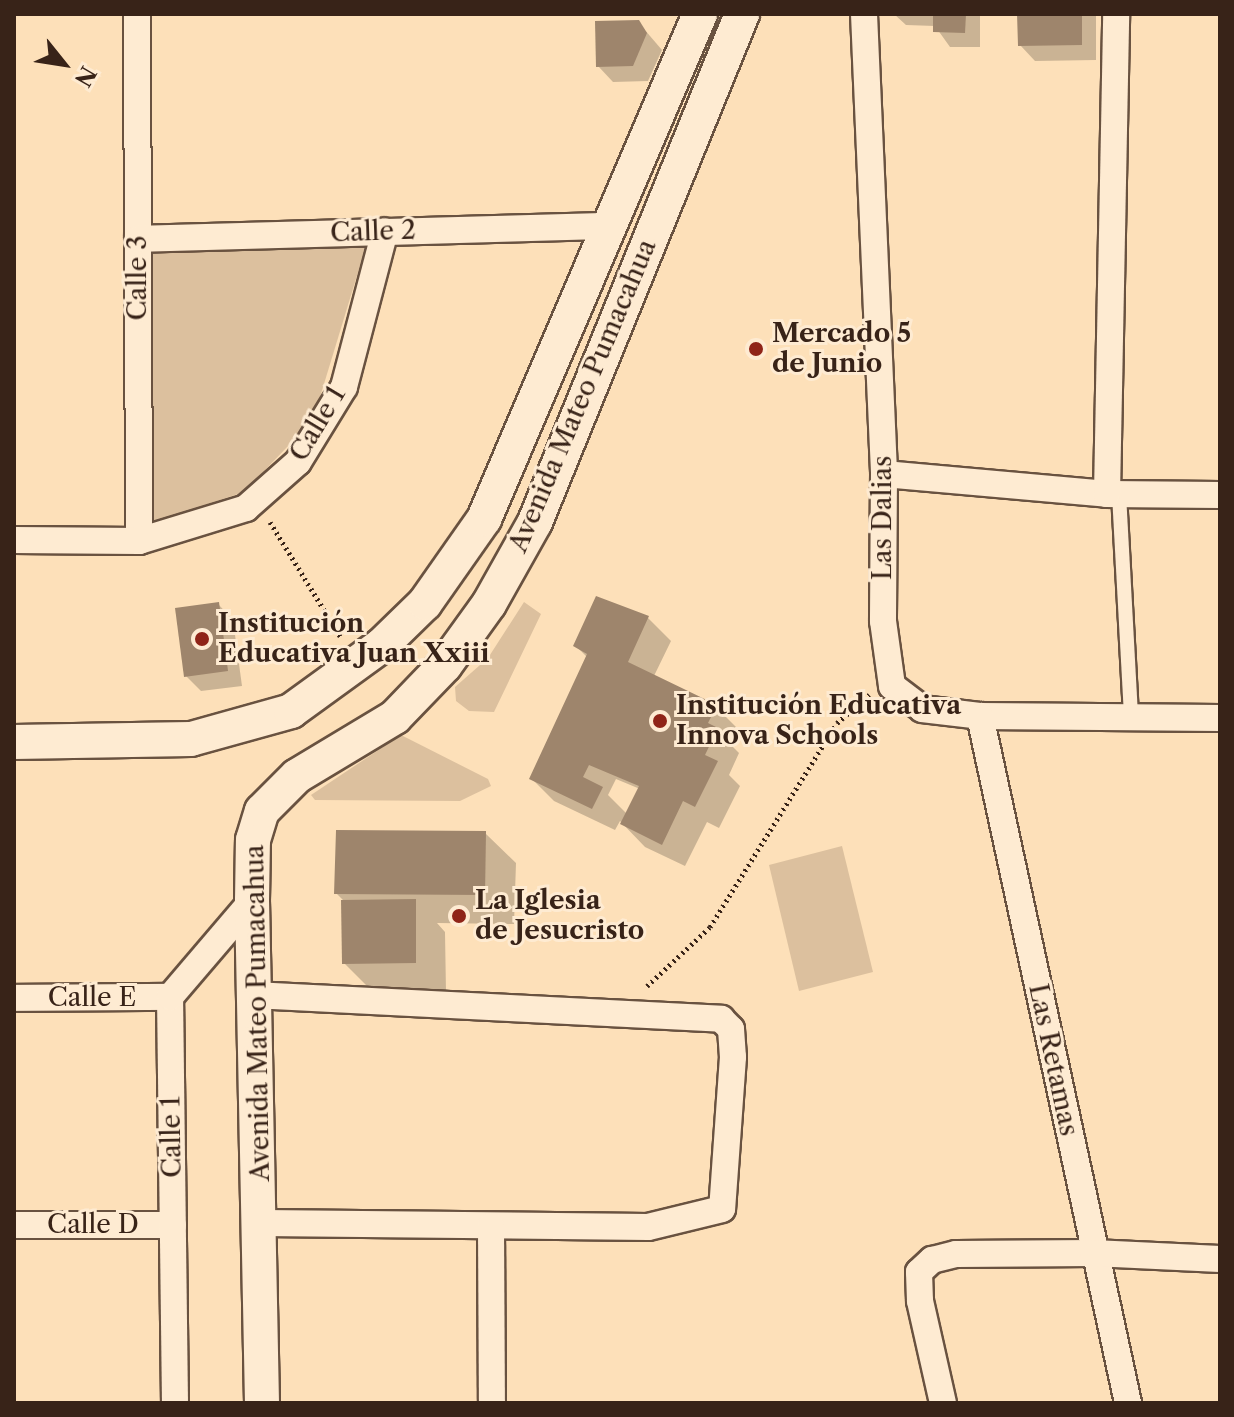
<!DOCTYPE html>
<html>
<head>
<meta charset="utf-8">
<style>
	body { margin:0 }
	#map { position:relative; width:1234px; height:1417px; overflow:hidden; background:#fde0b9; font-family:"Libre Caslon Text",serif }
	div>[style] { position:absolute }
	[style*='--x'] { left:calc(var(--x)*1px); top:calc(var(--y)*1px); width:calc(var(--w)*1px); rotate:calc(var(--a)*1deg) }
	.green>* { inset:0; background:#dcc09e }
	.shadow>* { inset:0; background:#0003 }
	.building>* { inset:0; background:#9e856c }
	.path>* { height:5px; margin-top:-2.5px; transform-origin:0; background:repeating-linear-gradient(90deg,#382318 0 2px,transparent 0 6px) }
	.roads { filter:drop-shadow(2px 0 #695240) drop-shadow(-2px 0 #695240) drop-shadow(0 2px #695240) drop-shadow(0 -2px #695240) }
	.service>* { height:14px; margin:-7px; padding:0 7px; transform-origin:7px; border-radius:7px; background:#feebd2 }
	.minor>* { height:26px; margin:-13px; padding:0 13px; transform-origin:13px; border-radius:13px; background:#feebd2 }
	.tertiary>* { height:34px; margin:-17px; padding:0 17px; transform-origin:17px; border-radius:17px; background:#feebd2 }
	.dots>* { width:22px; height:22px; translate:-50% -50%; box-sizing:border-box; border:4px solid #feebd2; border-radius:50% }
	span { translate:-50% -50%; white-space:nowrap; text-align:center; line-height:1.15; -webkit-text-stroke:6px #feebd2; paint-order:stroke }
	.street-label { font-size:26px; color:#382318 }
	.poi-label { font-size:26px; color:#382318; font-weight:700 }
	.left { translate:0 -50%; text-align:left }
	.frame { position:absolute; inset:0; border:16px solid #382318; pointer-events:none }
	.north { position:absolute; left:24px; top:24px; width:80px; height:80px; -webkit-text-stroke:6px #feebd2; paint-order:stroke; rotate:120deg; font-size:22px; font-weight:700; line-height:32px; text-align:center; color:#382318 }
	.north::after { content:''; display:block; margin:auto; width:28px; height:36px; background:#382318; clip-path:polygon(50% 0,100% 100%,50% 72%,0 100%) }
</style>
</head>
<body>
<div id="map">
	<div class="green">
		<div style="clip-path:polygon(366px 246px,313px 420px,244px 492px,153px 522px,153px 247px)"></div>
		<div style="clip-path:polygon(524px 602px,541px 614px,494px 712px,469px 711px,456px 701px,455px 687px,488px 658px)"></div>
		<div style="clip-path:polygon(401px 735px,488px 779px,491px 786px,460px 801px,315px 800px,311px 795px)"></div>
		<div style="clip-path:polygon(842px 846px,873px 972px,799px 991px,769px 865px)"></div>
	</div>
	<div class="shadow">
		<div style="clip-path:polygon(894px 14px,980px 14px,980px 47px,950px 47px,935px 26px,906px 25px)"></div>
		<div style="clip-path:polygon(1019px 14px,1096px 14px,1096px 60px,1035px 61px,1020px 45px)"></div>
		<div style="clip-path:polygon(638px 22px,662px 50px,648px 81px,613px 82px,598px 66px)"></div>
		<div style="clip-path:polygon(218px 604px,233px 620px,242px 686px,201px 691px,186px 676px)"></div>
		<div style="clip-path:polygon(evenodd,648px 618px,671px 641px,653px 678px,716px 707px,739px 730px,731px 745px,739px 753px,729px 775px,740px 786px,719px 828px,707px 822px,685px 866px,645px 847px,620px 821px,615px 830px,554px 801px,531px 778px,588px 658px,576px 646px,648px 618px,616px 779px,640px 789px,627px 814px,608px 795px,616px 779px)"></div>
		<div style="clip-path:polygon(485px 833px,516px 863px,514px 924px,437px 923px,445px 932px,446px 992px,374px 993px,344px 963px,343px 900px,336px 893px)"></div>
	</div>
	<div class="building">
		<div style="clip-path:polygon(933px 14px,966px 14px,965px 33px,933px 32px)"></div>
		<div style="clip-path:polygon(1017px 14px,1082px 14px,1082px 45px,1018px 46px)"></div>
		<div style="clip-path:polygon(639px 20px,647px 33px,633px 66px,596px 67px,595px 21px)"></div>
		<div style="clip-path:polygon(596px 596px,649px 616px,628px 662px,717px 705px,708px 723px,718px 728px,705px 755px,718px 761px,695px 807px,683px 801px,662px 845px,620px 824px,639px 786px,589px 765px,583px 777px,603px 787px,592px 809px,529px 779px,587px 654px,573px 646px)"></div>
		<div style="clip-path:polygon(219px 602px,228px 671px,184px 677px,175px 608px)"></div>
		<div style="clip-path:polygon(336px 830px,486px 831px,485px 895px,334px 894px)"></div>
		<div style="clip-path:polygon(416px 899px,416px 963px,342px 964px,341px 900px)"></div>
	</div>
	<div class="path">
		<div style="--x:270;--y:522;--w:134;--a:58.4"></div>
		<div style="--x:647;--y:986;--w:86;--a:-43.1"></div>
		<div style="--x:710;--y:927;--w:240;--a:-58.1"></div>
		<div style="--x:837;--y:723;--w:43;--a:-41.2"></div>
	</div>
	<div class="roads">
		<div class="service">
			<div style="--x:1119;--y:494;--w:225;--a:86.9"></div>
		</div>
		<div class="minor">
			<div style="--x:137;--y:14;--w:527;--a:89.78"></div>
			<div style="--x:864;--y:14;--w:460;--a:87.5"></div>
			<div style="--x:884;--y:474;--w:147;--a:90.4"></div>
			<div style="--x:883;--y:621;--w:66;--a:82.1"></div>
			<div style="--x:892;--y:686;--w:38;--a:37"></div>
			<div style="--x:922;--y:709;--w:58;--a:6.9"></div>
			<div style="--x:980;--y:716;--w:240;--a:0.5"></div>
			<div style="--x:138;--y:239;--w:470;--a:-1.6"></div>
			<div style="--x:884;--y:474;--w:224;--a:5.1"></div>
			<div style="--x:1107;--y:494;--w:113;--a:0.5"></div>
			<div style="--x:1107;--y:494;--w:480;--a:-88.9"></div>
			<div style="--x:14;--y:540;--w:125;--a:0.5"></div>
			<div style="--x:139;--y:541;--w:112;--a:-17.1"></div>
			<div style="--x:246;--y:508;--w:69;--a:-41.5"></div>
			<div style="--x:298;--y:462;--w:88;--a:-58.5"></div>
			<div style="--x:344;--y:387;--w:161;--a:-75.3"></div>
			<div style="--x:980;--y:716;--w:703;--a:77.84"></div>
			<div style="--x:253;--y:995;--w:469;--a:2.9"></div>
			<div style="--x:721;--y:1019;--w:14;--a:45"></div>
			<div style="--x:731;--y:1029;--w:28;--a:86"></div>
			<div style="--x:733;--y:1057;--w:152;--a:94.1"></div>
			<div style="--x:722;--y:1209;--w:76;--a:166.3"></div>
			<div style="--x:648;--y:1227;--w:386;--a:-179.4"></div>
			<div style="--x:14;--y:998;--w:156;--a:-0.4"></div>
			<div style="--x:14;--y:1225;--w:159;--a:0"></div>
			<div style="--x:491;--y:1226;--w:177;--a:89.7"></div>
			<div style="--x:175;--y:1403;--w:406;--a:-90.7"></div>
			<div style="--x:170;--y:997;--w:126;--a:-49.5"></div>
			<div style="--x:943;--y:1403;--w:105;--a:-102.7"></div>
			<div style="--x:920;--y:1301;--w:29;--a:-92"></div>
			<div style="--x:919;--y:1272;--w:18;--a:-43"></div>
			<div style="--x:932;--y:1260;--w:25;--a:-14"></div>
			<div style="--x:956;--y:1254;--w:137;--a:-0.4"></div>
			<div style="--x:1093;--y:1253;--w:127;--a:2.7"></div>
		</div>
		<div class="tertiary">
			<div style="--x:14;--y:742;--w:177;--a:-1"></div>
			<div style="--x:191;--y:739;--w:104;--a:-15.6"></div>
			<div style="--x:291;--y:711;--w:112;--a:-36"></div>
			<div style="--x:382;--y:645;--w:60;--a:-44.3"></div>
			<div style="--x:425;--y:603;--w:103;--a:-54.9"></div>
			<div style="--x:484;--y:519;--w:549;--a:-66.84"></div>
			<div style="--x:262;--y:1403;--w:502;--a:-91.14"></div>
			<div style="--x:252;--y:901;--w:61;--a:-89.1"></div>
			<div style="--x:253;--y:840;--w:30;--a:-73"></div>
			<div style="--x:262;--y:811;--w:49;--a:-45"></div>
			<div style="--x:297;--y:776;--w:114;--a:-31"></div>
			<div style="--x:395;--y:717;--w:72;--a:-46.1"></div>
			<div style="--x:445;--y:665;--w:75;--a:-54.2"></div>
			<div style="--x:489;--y:604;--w:94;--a:-60.7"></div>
			<div style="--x:535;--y:522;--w:549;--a:-67.83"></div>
		</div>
	</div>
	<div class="dots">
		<div style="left:756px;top:349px;background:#8f2418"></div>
		<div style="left:202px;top:639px;background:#8f2418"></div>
		<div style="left:660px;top:721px;background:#8f2418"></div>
		<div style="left:459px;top:916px;background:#8f2418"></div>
	</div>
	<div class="street-label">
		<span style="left:373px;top:232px;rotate:-2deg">Calle 2</span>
		<span style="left:138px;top:278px;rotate:-90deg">Calle 3</span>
		<span style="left:583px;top:396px;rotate:-67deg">Avenida Mateo Pumacahua</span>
		<span style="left:318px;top:424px;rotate:-59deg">Calle 1</span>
		<span style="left:883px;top:518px;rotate:-90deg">Las Dalias</span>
		<span style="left:92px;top:998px">Calle E</span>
		<span style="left:258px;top:1013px;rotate:-91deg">Avenida Mateo Pumacahua</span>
		<span style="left:1053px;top:1060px;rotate:78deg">Las Retamas</span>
		<span style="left:172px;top:1137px;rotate:-91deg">Calle 1</span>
		<span style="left:93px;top:1225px">Calle D</span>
	</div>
	<div class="poi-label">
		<span class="left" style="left:772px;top:349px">Mercado 5<br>de Junio</span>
		<span class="left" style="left:218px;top:639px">Institución<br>Educativa Juan Xxiii</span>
		<span class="left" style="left:676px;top:721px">Institución Educativa<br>Innova Schools</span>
		<span class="left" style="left:475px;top:916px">La Iglesia<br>de Jesucristo</span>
	</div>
	<div class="frame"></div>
	<div class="north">N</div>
</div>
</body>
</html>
